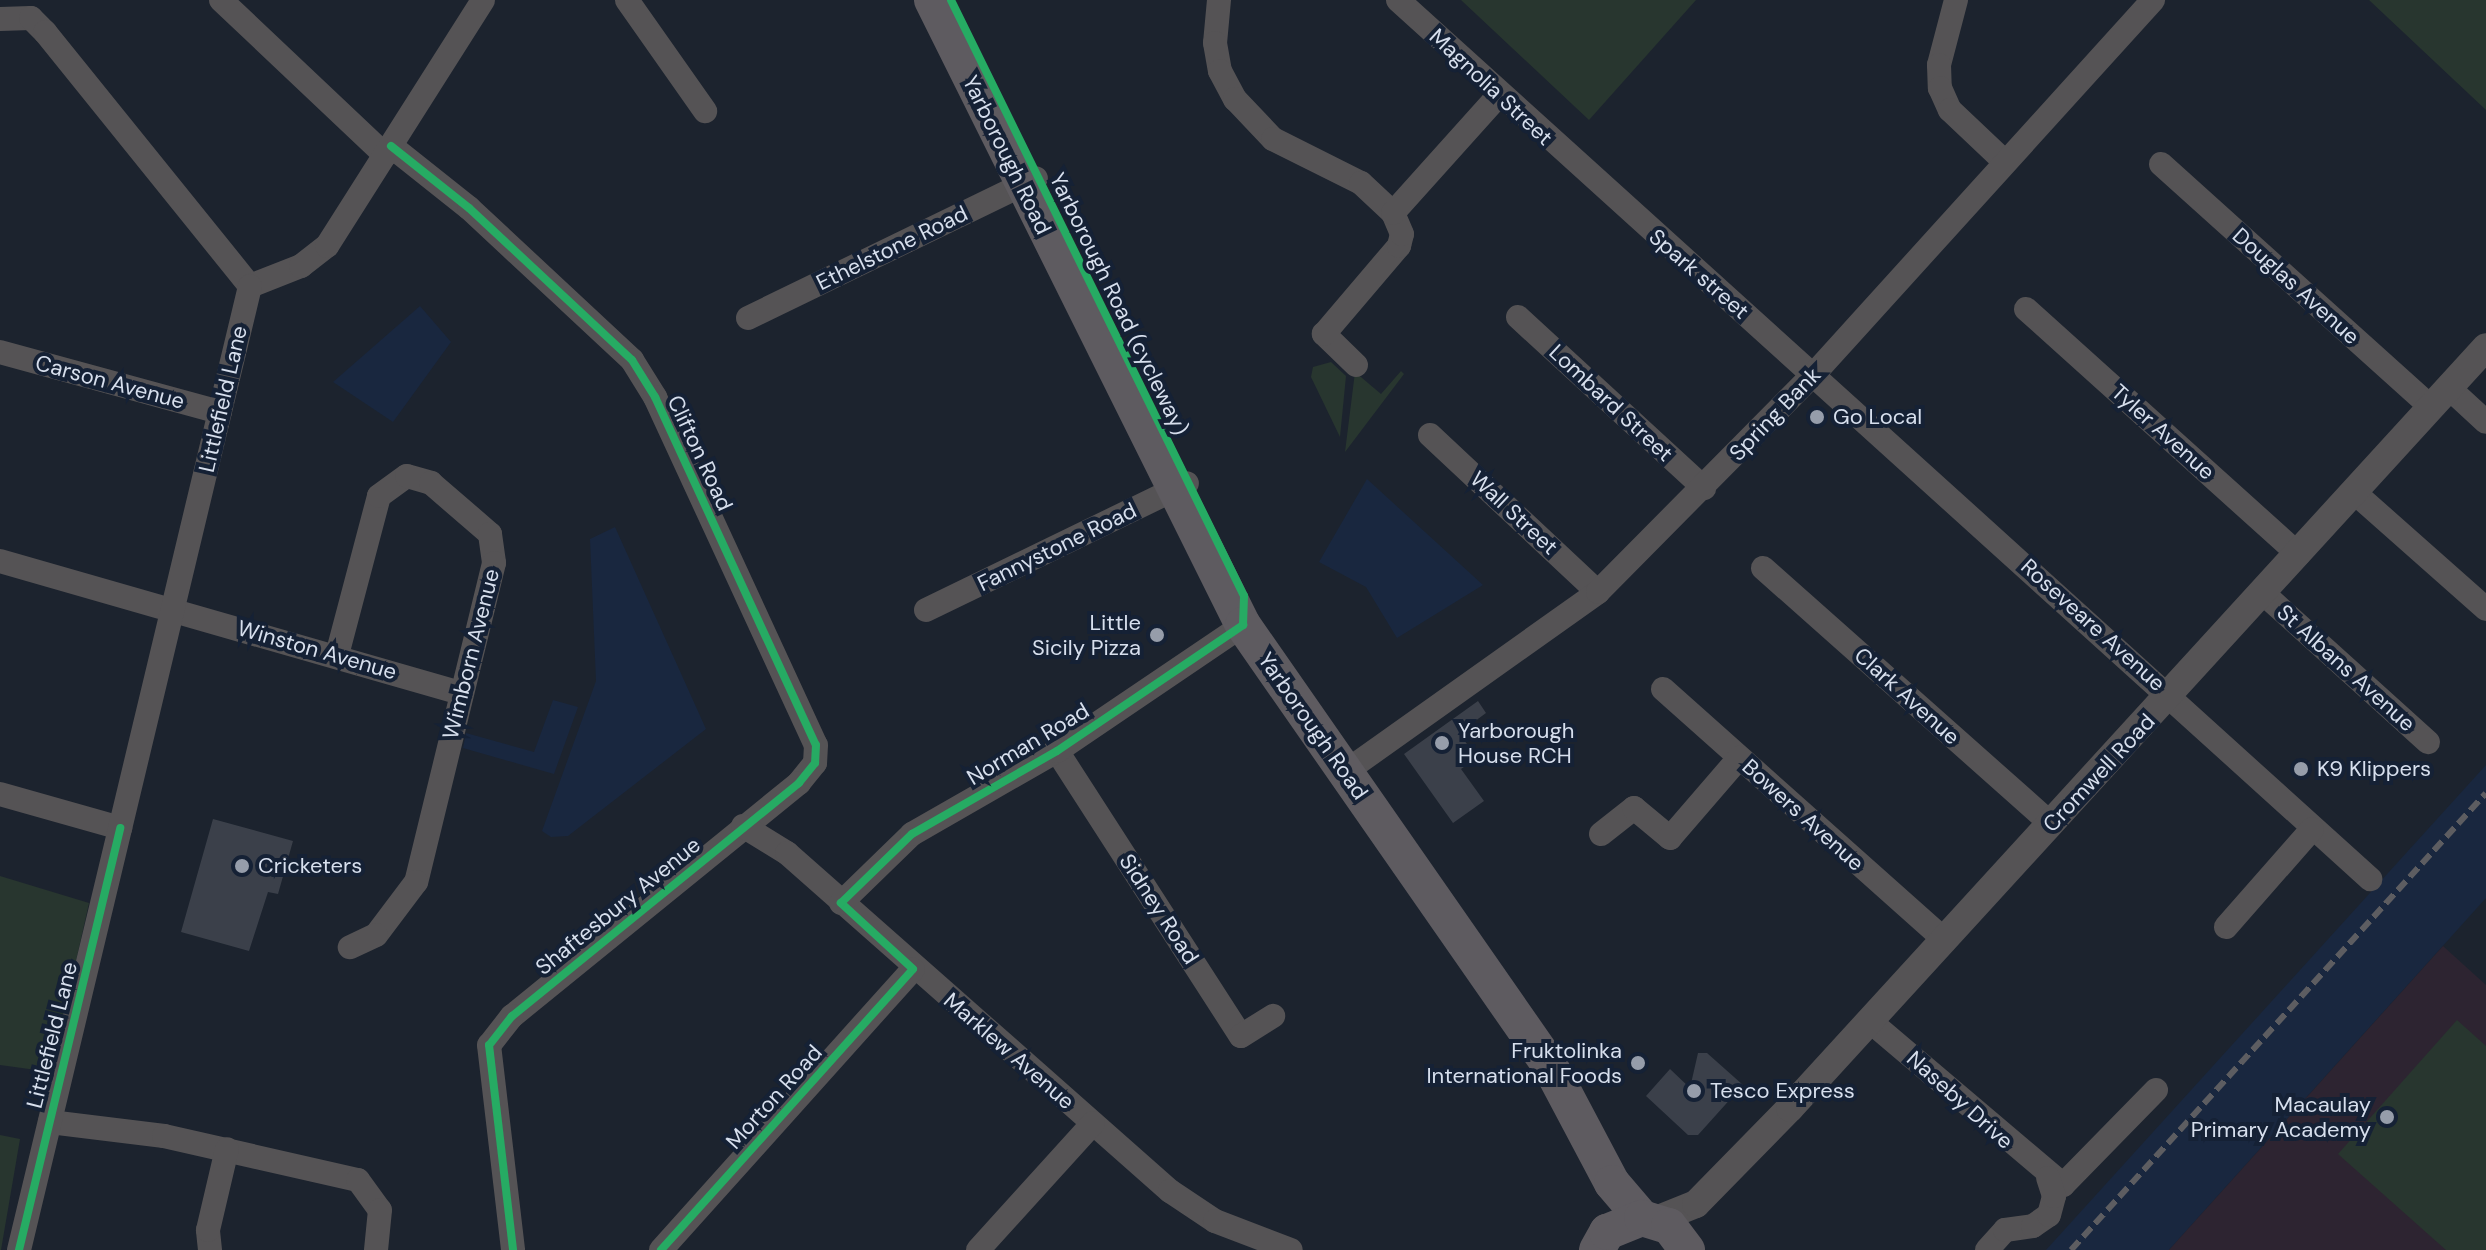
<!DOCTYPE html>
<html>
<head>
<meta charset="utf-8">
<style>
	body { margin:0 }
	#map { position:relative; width:2486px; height:1250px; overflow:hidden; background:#1c232e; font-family:"DM Sans",sans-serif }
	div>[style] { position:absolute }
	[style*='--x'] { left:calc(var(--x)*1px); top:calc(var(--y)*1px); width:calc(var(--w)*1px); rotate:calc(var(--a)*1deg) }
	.built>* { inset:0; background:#19273f }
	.education>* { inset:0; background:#2d2431 }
	.green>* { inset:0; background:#28362f }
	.building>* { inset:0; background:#3b404a }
	.minor>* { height:24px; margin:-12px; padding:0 12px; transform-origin:12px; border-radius:12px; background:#555355 }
	.tertiary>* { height:28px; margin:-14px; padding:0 14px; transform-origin:14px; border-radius:14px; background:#555355 }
	.primary>* { height:36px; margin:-18px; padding:0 18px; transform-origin:18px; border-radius:18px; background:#5e5b60 }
	.rail>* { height:6px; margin-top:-3px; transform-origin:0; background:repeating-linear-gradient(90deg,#5d5d61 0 12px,transparent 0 18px) }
	.cycleway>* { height:8px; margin:-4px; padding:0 4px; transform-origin:4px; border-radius:4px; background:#26ab63 }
	.dots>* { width:22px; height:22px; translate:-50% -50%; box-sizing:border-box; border:4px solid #152135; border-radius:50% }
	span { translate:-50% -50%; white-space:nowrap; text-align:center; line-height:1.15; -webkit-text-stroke:8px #152135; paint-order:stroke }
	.street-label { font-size:22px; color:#d7dfed }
	.poi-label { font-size:22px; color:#d7dfed }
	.left { translate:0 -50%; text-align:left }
	.right { translate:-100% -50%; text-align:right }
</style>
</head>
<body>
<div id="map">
	<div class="built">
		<div style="clip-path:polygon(420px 306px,451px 342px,393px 422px,333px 382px)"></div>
		<div style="clip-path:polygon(1367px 479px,1483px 585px,1397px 638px,1366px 587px,1319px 562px)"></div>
		<div style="clip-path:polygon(615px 527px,706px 729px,568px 836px,551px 837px,542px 831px,596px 681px,590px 539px)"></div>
		<div style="clip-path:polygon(553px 700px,578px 707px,554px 774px,463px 748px,466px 733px,534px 752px)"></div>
		<div style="clip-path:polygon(2486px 765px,2486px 898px,2169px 1250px,2046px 1250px)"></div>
	</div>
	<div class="education">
		<div style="clip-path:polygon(2443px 946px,2486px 985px,2486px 1250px,2169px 1250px)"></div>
	</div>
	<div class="green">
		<div style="clip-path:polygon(1461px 0,1696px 0,1589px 120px)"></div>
		<div style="clip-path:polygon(2369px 0,2486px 0,2486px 110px)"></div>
		<div style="clip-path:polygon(1331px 362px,1346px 376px,1340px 437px,1311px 377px,1313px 367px)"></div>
		<div style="clip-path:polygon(1401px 371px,1404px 374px,1345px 452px,1355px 372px,1381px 394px)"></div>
		<div style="clip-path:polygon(0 876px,89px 903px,51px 1072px,0 1065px)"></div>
		<div style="clip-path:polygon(2457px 1020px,2486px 1046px,2486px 1250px,2446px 1250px,2338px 1154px)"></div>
		<div style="clip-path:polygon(0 1135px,20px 1139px,1px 1250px,0 1250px)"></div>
	</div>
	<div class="building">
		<div style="clip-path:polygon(1478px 701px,1486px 713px,1459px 733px,1477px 758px,1461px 769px,1484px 801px,1453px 823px,1404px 754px)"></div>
		<div style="clip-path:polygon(213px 819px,293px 841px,278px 894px,268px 892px,249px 951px,181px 932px)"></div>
		<div style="clip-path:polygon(1698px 1053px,1707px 1053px,1743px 1085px,1698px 1135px,1688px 1135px,1646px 1096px,1670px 1069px,1690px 1088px)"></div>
	</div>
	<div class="minor">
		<div style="--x:221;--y:0;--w:226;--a:43.4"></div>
		<div style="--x:627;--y:0;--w:136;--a:54.9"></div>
		<div style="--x:1219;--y:0;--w:43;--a:95.3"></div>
		<div style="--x:1215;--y:43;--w:28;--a:80"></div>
		<div style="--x:1220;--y:71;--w:32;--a:62"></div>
		<div style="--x:1235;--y:99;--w:55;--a:46.5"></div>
		<div style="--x:1273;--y:139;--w:98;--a:26.6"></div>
		<div style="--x:1361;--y:183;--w:44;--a:43.2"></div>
		<div style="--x:1398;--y:0;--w:1311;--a:42.12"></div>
		<div style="--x:1956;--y:0;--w:67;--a:104.7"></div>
		<div style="--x:1939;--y:65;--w:23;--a:88"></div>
		<div style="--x:1940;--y:88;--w:24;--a:66"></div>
		<div style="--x:1950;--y:110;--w:76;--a:43.4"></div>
		<div style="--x:0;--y:19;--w:31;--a:-2"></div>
		<div style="--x:31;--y:18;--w:20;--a:45"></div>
		<div style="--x:45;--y:32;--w:326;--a:51.1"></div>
		<div style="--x:391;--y:146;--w:100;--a:38.5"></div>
		<div style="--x:469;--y:208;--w:223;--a:43"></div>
		<div style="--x:632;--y:360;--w:44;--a:58.1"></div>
		<div style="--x:655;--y:397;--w:383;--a:65.2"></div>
		<div style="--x:816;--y:745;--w:18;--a:93"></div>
		<div style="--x:815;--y:763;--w:26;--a:129"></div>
		<div style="--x:799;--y:783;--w:370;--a:140.9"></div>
		<div style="--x:512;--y:1016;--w:37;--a:128"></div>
		<div style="--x:489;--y:1045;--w:206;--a:83.3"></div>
		<div style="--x:2161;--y:164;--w:363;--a:42"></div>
		<div style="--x:250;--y:286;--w:55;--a:-21.4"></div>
		<div style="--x:301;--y:266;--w:33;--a:-38"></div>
		<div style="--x:327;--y:246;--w:291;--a:-57.6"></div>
		<div style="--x:2026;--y:309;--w:367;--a:42"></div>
		<div style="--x:1518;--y:317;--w:253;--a:42.6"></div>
		<div style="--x:748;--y:318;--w:320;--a:-25.9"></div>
		<div style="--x:0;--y:352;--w:228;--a:15.3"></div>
		<div style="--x:1356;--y:365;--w:45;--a:-135.9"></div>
		<div style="--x:1324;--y:334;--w:116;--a:-49.6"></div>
		<div style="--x:1399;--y:246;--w:12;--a:-76"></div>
		<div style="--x:1402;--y:234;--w:23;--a:-113"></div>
		<div style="--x:1393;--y:213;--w:159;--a:-48.1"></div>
		<div style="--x:2449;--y:388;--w:50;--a:42.6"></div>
		<div style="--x:1430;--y:435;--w:230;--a:43.1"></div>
		<div style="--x:2355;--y:493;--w:175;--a:41.5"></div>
		<div style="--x:0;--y:561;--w:480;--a:16"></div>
		<div style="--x:1763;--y:568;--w:385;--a:41.6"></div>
		<div style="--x:2264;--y:594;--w:221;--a:42.1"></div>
		<div style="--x:926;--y:610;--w:290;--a:-25.9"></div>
		<div style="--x:337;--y:655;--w:164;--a:-75.2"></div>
		<div style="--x:379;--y:496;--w:34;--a:-36"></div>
		<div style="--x:407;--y:476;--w:25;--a:16"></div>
		<div style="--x:431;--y:483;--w:78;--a:40.8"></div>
		<div style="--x:490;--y:534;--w:29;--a:82"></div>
		<div style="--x:494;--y:563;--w:328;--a:103.7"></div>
		<div style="--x:416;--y:882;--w:66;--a:127"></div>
		<div style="--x:376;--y:935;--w:29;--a:155"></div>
		<div style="--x:1663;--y:689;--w:378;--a:41.7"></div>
		<div style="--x:1057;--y:751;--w:339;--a:57.2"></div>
		<div style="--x:1241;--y:1036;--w:38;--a:-32"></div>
		<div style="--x:1345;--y:772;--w:310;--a:-35.4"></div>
		<div style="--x:1598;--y:592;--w:307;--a:-45.3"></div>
		<div style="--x:1814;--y:374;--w:505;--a:-47.81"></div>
		<div style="--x:0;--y:794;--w:125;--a:15.8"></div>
		<div style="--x:743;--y:826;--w:52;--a:31.5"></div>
		<div style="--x:787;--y:853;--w:511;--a:41.43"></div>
		<div style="--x:1170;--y:1191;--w:54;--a:33.7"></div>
		<div style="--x:1215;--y:1221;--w:81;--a:20.9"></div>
		<div style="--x:1601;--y:834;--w:42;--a:-38.2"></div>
		<div style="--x:1634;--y:808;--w:47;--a:39.8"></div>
		<div style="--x:1670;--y:838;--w:106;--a:-49.2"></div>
		<div style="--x:841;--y:903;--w:99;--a:-44.2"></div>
		<div style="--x:912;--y:834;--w:167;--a:-29.8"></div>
		<div style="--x:1057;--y:751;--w:225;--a:-34.1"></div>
		<div style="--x:2226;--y:927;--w:130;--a:-48.7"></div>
		<div style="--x:1871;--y:1022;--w:252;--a:40.3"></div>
		<div style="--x:2063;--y:1185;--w:133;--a:-45.6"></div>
		<div style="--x:50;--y:1122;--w:115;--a:7"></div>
		<div style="--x:164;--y:1136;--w:199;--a:12.8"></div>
		<div style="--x:358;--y:1180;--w:37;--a:54"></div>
		<div style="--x:380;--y:1210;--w:40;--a:95.7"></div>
		<div style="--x:19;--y:1250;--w:991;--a:-76.52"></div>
		<div style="--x:210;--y:1250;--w:20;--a:-96"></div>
		<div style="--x:208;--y:1230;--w:83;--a:-76.8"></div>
		<div style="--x:661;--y:1250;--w:377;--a:-48.1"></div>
		<div style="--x:978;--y:1250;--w:171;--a:-47.8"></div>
		<div style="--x:1987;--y:1250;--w:27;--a:-48"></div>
		<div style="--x:2005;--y:1230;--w:28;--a:-8"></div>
		<div style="--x:2033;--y:1226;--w:19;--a:-35"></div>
		<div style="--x:2049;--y:1215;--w:20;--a:-75"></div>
		<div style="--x:2054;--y:1196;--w:19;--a:-108"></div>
	</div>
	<div class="tertiary">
		<div style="--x:1656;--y:1220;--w:43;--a:-21.8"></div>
		<div style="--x:1696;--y:1204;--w:134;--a:-45.6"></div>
		<div style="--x:1790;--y:1108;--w:1031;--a:-47.55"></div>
	</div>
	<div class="primary">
		<div style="--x:932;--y:0;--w:698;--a:63.55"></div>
		<div style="--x:1243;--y:625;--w:537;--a:55.16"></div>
		<div style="--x:1550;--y:1066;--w:132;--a:62.1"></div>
		<div style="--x:1612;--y:1183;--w:46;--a:49.4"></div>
		<div style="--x:1597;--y:1250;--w:21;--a:-61"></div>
		<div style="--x:1607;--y:1232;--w:38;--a:-22"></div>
		<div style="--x:1642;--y:1218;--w:28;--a:17"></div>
		<div style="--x:1669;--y:1226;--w:30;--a:53"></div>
	</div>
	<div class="rail">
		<div style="--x:2071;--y:1250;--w:617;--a:-47.76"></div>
	</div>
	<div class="cycleway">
		<div style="--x:391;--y:146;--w:100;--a:38.5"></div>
		<div style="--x:469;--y:208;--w:223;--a:43"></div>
		<div style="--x:632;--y:360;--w:44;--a:58.1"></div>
		<div style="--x:655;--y:397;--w:383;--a:65.2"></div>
		<div style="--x:816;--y:745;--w:18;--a:93"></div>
		<div style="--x:815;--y:763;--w:26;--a:129"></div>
		<div style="--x:799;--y:783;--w:370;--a:140.9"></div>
		<div style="--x:512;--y:1016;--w:37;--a:128"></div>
		<div style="--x:489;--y:1045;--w:206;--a:83.3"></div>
		<div style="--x:19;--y:1250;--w:434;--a:-76.5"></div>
		<div style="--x:661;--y:1250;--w:377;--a:-48.1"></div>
		<div style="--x:913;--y:969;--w:98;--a:-137.5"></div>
		<div style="--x:841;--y:903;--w:99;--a:-44.2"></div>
		<div style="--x:912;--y:834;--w:167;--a:-29.8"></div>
		<div style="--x:1057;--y:751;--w:225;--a:-34.1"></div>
		<div style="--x:1243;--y:625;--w:29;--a:-88"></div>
		<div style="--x:1244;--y:596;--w:664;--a:-116.18"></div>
	</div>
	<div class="dots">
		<div style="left:1817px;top:417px;background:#969daa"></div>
		<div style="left:1157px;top:635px;background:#969daa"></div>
		<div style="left:1442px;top:743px;background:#969daa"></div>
		<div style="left:2301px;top:769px;background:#969daa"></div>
		<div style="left:242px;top:866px;background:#969daa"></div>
		<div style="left:1638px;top:1063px;background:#969daa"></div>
		<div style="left:1694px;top:1091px;background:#969daa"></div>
		<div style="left:2387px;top:1117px;background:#969daa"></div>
	</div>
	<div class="street-label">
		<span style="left:1491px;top:87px;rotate:43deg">Magnolia Street</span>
		<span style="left:1007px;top:155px;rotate:64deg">Yarborough Road</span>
		<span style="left:892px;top:248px;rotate:-26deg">Ethelstone Road</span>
		<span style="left:1699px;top:274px;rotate:41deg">Spark street</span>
		<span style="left:2296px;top:286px;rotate:42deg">Douglas Avenue</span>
		<span style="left:1119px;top:304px;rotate:64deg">Yarborough Road (cycleway)</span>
		<span style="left:110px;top:382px;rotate:15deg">Carson Avenue</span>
		<span style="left:223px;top:399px;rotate:-77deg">Littlefield Lane</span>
		<span style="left:1611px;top:403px;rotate:43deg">Lombard Street</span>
		<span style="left:1775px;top:414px;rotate:-46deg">Spring Bank</span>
		<span style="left:2163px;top:432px;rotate:42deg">Tyler Avenue</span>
		<span style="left:700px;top:453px;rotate:65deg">Clifton Road</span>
		<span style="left:1514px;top:513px;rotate:43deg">Wall Street</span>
		<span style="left:1057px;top:547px;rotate:-26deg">Fannystone Road</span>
		<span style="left:2093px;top:625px;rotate:42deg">Roseveare Avenue</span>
		<span style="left:317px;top:650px;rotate:16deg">Winston Avenue</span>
		<span style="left:471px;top:654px;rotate:-76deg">Wimborn Avenue</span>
		<span style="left:2346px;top:668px;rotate:42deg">St Albans Avenue</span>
		<span style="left:1907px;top:696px;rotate:42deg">Clark Avenue</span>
		<span style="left:1313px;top:726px;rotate:55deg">Yarborough Road</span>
		<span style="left:1028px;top:744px;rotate:-31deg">Norman Road</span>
		<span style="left:2099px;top:773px;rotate:-47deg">Cromwell Road</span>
		<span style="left:1803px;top:815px;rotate:42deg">Bowers Avenue</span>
		<span style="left:618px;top:906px;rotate:-39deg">Shaftesbury Avenue</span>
		<span style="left:1159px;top:909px;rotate:57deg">Sidney Road</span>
		<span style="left:52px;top:1035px;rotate:-76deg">Littlefield Lane</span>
		<span style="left:1009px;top:1051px;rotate:41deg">Marklew Avenue</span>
		<span style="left:774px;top:1097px;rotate:-48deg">Morton Road</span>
		<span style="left:1960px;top:1100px;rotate:42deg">Naseby Drive</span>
	</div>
	<div class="poi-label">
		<span class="left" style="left:1833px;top:417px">Go Local</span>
		<span class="right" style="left:1141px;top:635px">Little<br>Sicily Pizza</span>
		<span class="left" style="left:1458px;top:743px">Yarborough<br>House RCH</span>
		<span class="left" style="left:2317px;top:769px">K9 Klippers</span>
		<span class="left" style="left:258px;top:866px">Cricketers</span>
		<span class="right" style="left:1622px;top:1063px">Fruktolinka<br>International Foods</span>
		<span class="left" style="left:1710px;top:1091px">Tesco Express</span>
		<span class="right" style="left:2371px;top:1117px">Macaulay<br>Primary Academy</span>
	</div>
</div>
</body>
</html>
